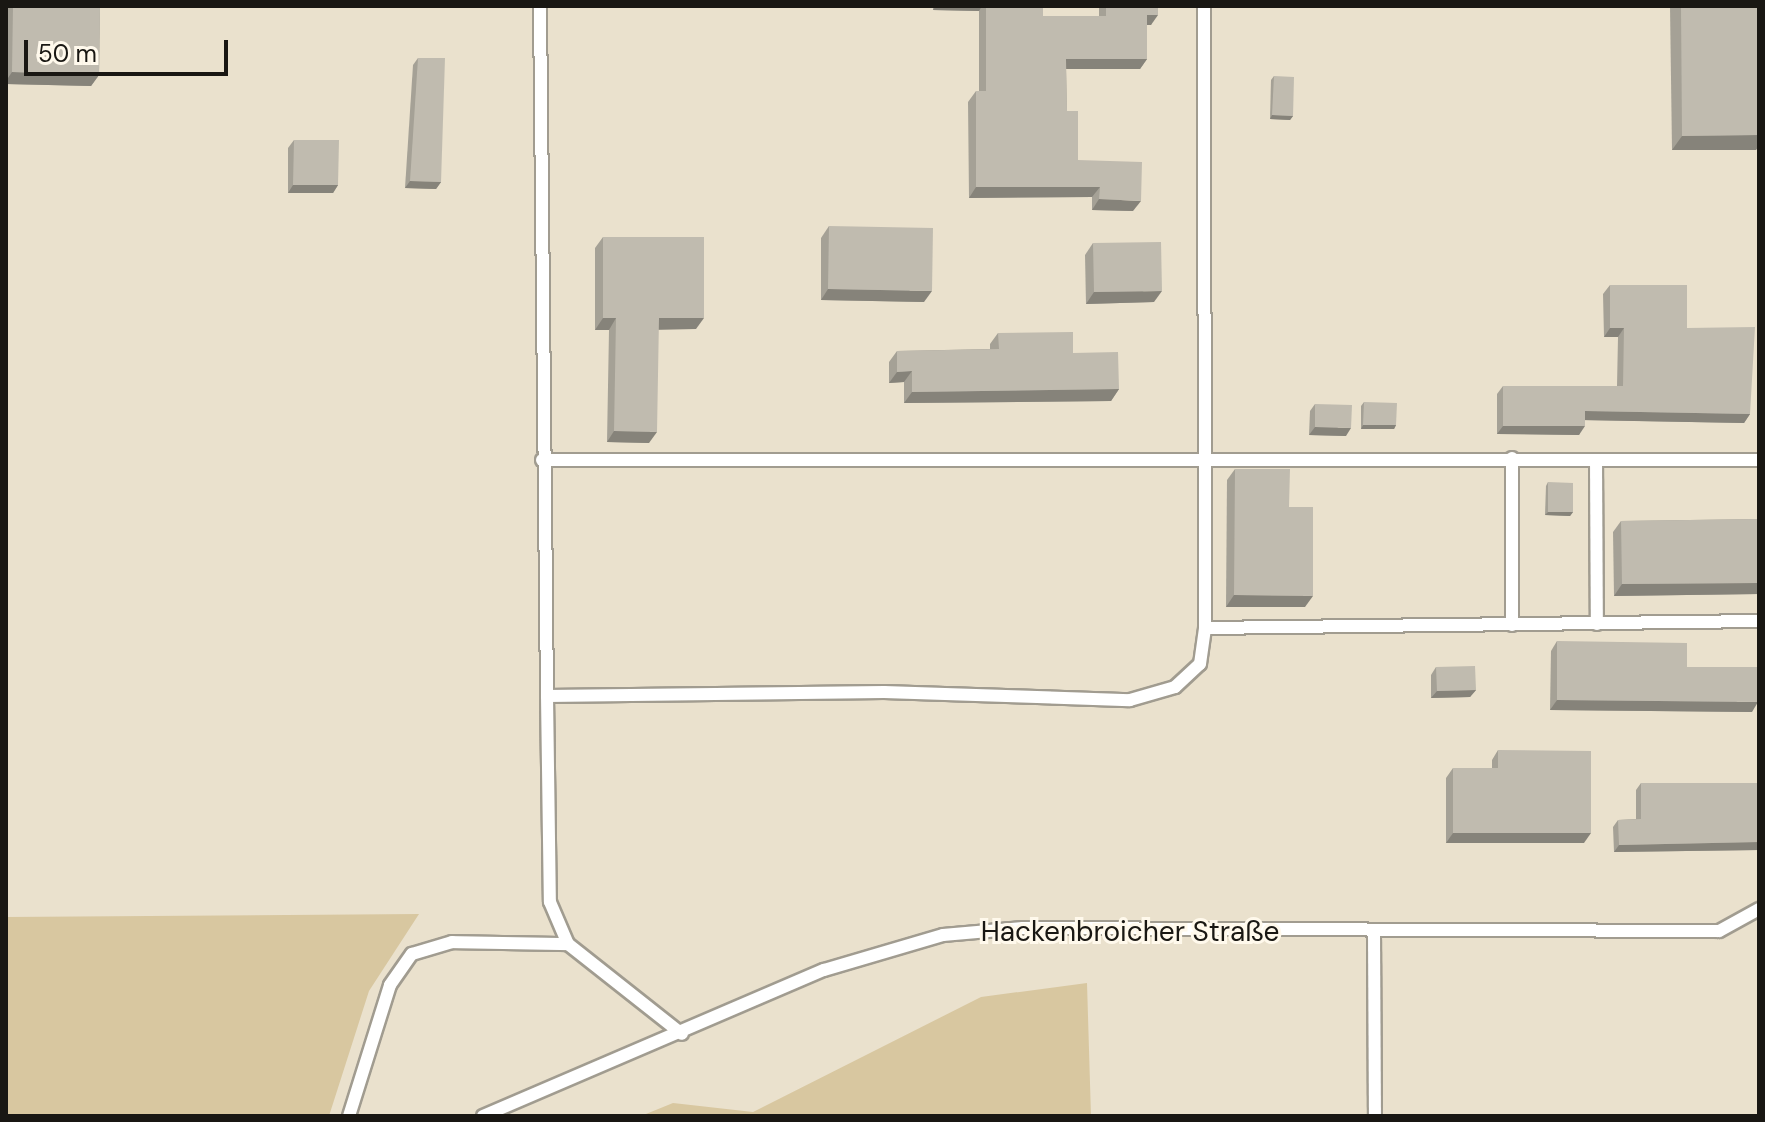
<!DOCTYPE html>
<html>
<head>
<meta charset="utf-8">
<style>
	body { margin:0 }
	#map { position:relative; width:1765px; height:1122px; overflow:hidden; background:#f1ebde; font-family:"DM Sans",sans-serif }
	div>[style] { position:absolute }
	[style*='--x'] { left:calc(var(--x)*1px); top:calc(var(--y)*1px); width:calc(var(--w)*1px); rotate:calc(var(--a)*1deg) }
	.built>* { inset:0; background:#eae1cd }
	.green>* { inset:0; background:#d8c7a0 }
	.roads { filter:drop-shadow(2px 0 #a19c90) drop-shadow(-2px 0 #a19c90) drop-shadow(0 2px #a19c90) drop-shadow(0 -2px #a19c90) }
	.service>* { height:12px; margin:-6px; padding:0 6px; transform-origin:6px; border-radius:6px; background:#fff }
	.wall>* { inset:0; background:#a5a196 }
	.shaded-wall>* { inset:0; background:#86837a }
	.building>* { inset:0; background:#c0bbaf }
	span { translate:-50% -50%; white-space:nowrap; text-align:center; line-height:1.15; -webkit-text-stroke:6px #fff9ec; paint-order:stroke }
	.street-label { font-size:28px; color:#191713 }
	.frame { position:absolute; inset:0; border:8px solid #191713; pointer-events:none }
	.scale { position:absolute; left:24px; top:40px; width:204px; height:36px; box-sizing:border-box; border:4px solid #191713; border-top:0; padding-left:10px; font-size:24px; line-height:28px; white-space:nowrap; color:#191713; -webkit-text-stroke:6px #fff9ec; paint-order:stroke }
</style>
</head>
<body>
<div id="map">
	<div class="built">
		<div style="clip-path:polygon(6px 6px,1759px 6px,1759px 1116px,6px 1116px)"></div>
	</div>
	<div class="green">
		<div style="clip-path:polygon(419px 914px,369px 991px,329px 1116px,6px 1116px,6px 917px)"></div>
		<div style="clip-path:polygon(1087px 983px,1091px 1116px,641px 1116px,673px 1103px,753px 1112px,981px 997px)"></div>
	</div>
	<div class="roads">
		<div class="service">
			<div style="--x:540;--y:6;--w:690;--a:89.42"></div>
			<div style="--x:547;--y:696;--w:337;--a:-0.7"></div>
			<div style="--x:884;--y:692;--w:246;--a:1.9"></div>
			<div style="--x:1130;--y:700;--w:47;--a:-16.1"></div>
			<div style="--x:1175;--y:687;--w:34;--a:-43"></div>
			<div style="--x:1200;--y:664;--w:36;--a:-82"></div>
			<div style="--x:1205;--y:628;--w:622;--a:-90.09"></div>
			<div style="--x:1512;--y:458;--w:167;--a:90"></div>
			<div style="--x:542;--y:460;--w:1217;--a:0"></div>
			<div style="--x:1596;--y:460;--w:164;--a:89.7"></div>
			<div style="--x:1205;--y:628;--w:554;--a:-0.72"></div>
			<div style="--x:547;--y:696;--w:206;--a:89.2"></div>
			<div style="--x:550;--y:902;--w:46;--a:66.8"></div>
			<div style="--x:568;--y:944;--w:145;--a:38.3"></div>
			<div style="--x:1374;--y:933;--w:183;--a:89.7"></div>
			<div style="--x:349;--y:1116;--w:137;--a:-72.6"></div>
			<div style="--x:390;--y:985;--w:38;--a:-55"></div>
			<div style="--x:412;--y:954;--w:42;--a:-16.7"></div>
			<div style="--x:452;--y:942;--w:116;--a:1"></div>
			<div style="--x:483;--y:1116;--w:371;--a:-23.2"></div>
			<div style="--x:824;--y:970;--w:124;--a:-16.4"></div>
			<div style="--x:943;--y:935;--w:80;--a:-5"></div>
			<div style="--x:1023;--y:928;--w:696;--a:0.25"></div>
			<div style="--x:1719;--y:931;--w:46;--a:-28.8"></div>
		</div>
	</div>
	<div class="wall">
		<div style="clip-path:polygon(6px 6px,100px 6px,99px 75px,91px 86px,6px 84px)"></div>
		<div style="clip-path:polygon(933px 6px,1043px 6px,1043px 16px,1099px 16px,1099px 6px,1158px 6px,1151px 25px,1147px 25px,1147px 59px,1140px 69px,1066px 69px,1067px 111px,1078px 160px,1133px 211px,1092px 210px,1092px 197px,969px 198px,968px 102px,976px 91px,979px 91px,979px 11px,933px 10px)"></div>
		<div style="clip-path:polygon(1670px 6px,1759px 6px,1759px 145px,1756px 150px,1672px 150px)"></div>
		<div style="clip-path:polygon(418px 58px,441px 182px,436px 189px,405px 188px,413px 65px)"></div>
		<div style="clip-path:polygon(1274px 76px,1293px 116px,1290px 120px,1270px 119px,1271px 80px)"></div>
		<div style="clip-path:polygon(294px 140px,338px 185px,333px 193px,288px 193px,288px 148px)"></div>
		<div style="clip-path:polygon(829px 226px,924px 302px,821px 300px,821px 238px)"></div>
		<div style="clip-path:polygon(603px 237px,696px 329px,658px 329px,649px 443px,607px 442px,609px 330px,595px 330px,595px 248px)"></div>
		<div style="clip-path:polygon(1093px 243px,1154px 302px,1086px 304px,1085px 255px)"></div>
		<div style="clip-path:polygon(1610px 285px,1687px 328px,1750px 414px,1744px 423px,1585px 420px,1579px 435px,1497px 434px,1497px 394px,1503px 386px,1617px 386px,1618px 337px,1604px 337px,1603px 294px)"></div>
		<div style="clip-path:polygon(998px 333px,1073px 353px,1119px 389px,1111px 401px,904px 403px,904px 382px,889px 383px,889px 362px,897px 351px,990px 349px,990px 344px)"></div>
		<div style="clip-path:polygon(1364px 402px,1396px 425px,1394px 429px,1361px 429px,1361px 406px)"></div>
		<div style="clip-path:polygon(1315px 404px,1346px 436px,1309px 435px,1310px 411px)"></div>
		<div style="clip-path:polygon(1235px 469px,1289px 507px,1305px 607px,1226px 607px,1227px 480px)"></div>
		<div style="clip-path:polygon(1548px 482px,1573px 512px,1570px 516px,1545px 515px,1546px 486px)"></div>
		<div style="clip-path:polygon(1759px 519px,1759px 594px,1614px 596px,1613px 532px,1621px 521px)"></div>
		<div style="clip-path:polygon(1557px 641px,1687px 667px,1752px 712px,1550px 710px,1551px 651px)"></div>
		<div style="clip-path:polygon(1436px 667px,1476px 690px,1470px 697px,1431px 698px,1431px 675px)"></div>
		<div style="clip-path:polygon(1498px 750px,1584px 843px,1446px 843px,1446px 778px,1453px 768px,1492px 768px,1492px 760px)"></div>
		<div style="clip-path:polygon(1641px 783px,1759px 783px,1759px 850px,1614px 852px,1613px 827px,1618px 820px,1636px 819px,1636px 790px)"></div>
	</div>
	<div class="shaded-wall">
		<div style="clip-path:polygon(936px 6px,982px 6px,979px 11px,933px 10px)"></div>
		<div style="clip-path:polygon(1147px 15px,1158px 15px,1151px 25px,1140px 25px)"></div>
		<div style="clip-path:polygon(1066px 59px,1147px 59px,1140px 69px,1059px 69px)"></div>
		<div style="clip-path:polygon(12px 72px,99px 75px,91px 86px,6px 84px,6px 81px)"></div>
		<div style="clip-path:polygon(1272px 115px,1293px 116px,1290px 120px,1270px 119px)"></div>
		<div style="clip-path:polygon(1759px 135px,1759px 145px,1756px 150px,1672px 150px,1682px 136px)"></div>
		<div style="clip-path:polygon(410px 181px,441px 182px,436px 189px,405px 188px)"></div>
		<div style="clip-path:polygon(293px 185px,338px 185px,333px 193px,288px 193px)"></div>
		<div style="clip-path:polygon(976px 187px,1100px 187px,1092px 197px,969px 198px)"></div>
		<div style="clip-path:polygon(1099px 199px,1141px 201px,1133px 211px,1092px 210px)"></div>
		<div style="clip-path:polygon(828px 289px,932px 291px,924px 302px,821px 300px)"></div>
		<div style="clip-path:polygon(1162px 291px,1154px 302px,1086px 304px,1094px 292px)"></div>
		<div style="clip-path:polygon(603px 318px,616px 318px,609px 330px,595px 330px)"></div>
		<div style="clip-path:polygon(659px 318px,704px 318px,696px 329px,651px 330px)"></div>
		<div style="clip-path:polygon(1610px 328px,1624px 328px,1618px 337px,1604px 337px)"></div>
		<div style="clip-path:polygon(912px 371px,904px 382px,889px 383px,897px 372px)"></div>
		<div style="clip-path:polygon(1119px 389px,1111px 401px,904px 403px,912px 392px)"></div>
		<div style="clip-path:polygon(1585px 411px,1750px 414px,1744px 423px,1579px 420px)"></div>
		<div style="clip-path:polygon(1363px 425px,1396px 425px,1394px 429px,1361px 429px)"></div>
		<div style="clip-path:polygon(1503px 426px,1585px 426px,1579px 435px,1497px 434px)"></div>
		<div style="clip-path:polygon(1315px 427px,1351px 428px,1346px 436px,1309px 435px)"></div>
		<div style="clip-path:polygon(614px 431px,657px 432px,649px 443px,607px 442px)"></div>
		<div style="clip-path:polygon(1548px 512px,1573px 512px,1570px 516px,1545px 515px)"></div>
		<div style="clip-path:polygon(1759px 583px,1759px 594px,1614px 596px,1622px 584px)"></div>
		<div style="clip-path:polygon(1234px 595px,1313px 596px,1305px 607px,1226px 607px)"></div>
		<div style="clip-path:polygon(1476px 690px,1470px 697px,1431px 698px,1437px 691px)"></div>
		<div style="clip-path:polygon(1557px 700px,1758px 702px,1752px 712px,1550px 710px)"></div>
		<div style="clip-path:polygon(1453px 833px,1591px 833px,1584px 843px,1446px 843px)"></div>
		<div style="clip-path:polygon(1759px 842px,1759px 850px,1614px 852px,1619px 845px)"></div>
	</div>
	<div class="building">
		<div style="clip-path:polygon(13px 6px,100px 6px,99px 75px,12px 72px)"></div>
		<div style="clip-path:polygon(986px 6px,1043px 6px,1043px 16px,1106px 16px,1106px 6px,1158px 6px,1158px 15px,1147px 15px,1147px 59px,1066px 59px,1067px 111px,1078px 111px,1078px 160px,1142px 162px,1141px 201px,1099px 199px,1100px 187px,976px 187px,976px 91px,986px 91px)"></div>
		<div style="clip-path:polygon(1681px 6px,1759px 6px,1759px 135px,1682px 136px)"></div>
		<div style="clip-path:polygon(418px 58px,445px 58px,441px 182px,410px 181px)"></div>
		<div style="clip-path:polygon(1274px 76px,1294px 77px,1293px 116px,1272px 115px)"></div>
		<div style="clip-path:polygon(294px 140px,339px 140px,338px 185px,293px 185px)"></div>
		<div style="clip-path:polygon(829px 226px,933px 228px,932px 291px,828px 289px)"></div>
		<div style="clip-path:polygon(603px 237px,704px 237px,704px 318px,659px 318px,657px 432px,614px 431px,616px 318px,603px 318px)"></div>
		<div style="clip-path:polygon(1161px 242px,1162px 291px,1094px 292px,1093px 243px)"></div>
		<div style="clip-path:polygon(1610px 285px,1687px 285px,1687px 328px,1755px 327px,1750px 414px,1585px 411px,1585px 426px,1503px 426px,1503px 386px,1623px 386px,1624px 328px,1610px 328px)"></div>
		<div style="clip-path:polygon(1073px 332px,1073px 353px,1118px 352px,1119px 389px,912px 392px,912px 371px,897px 372px,897px 351px,999px 349px,998px 333px)"></div>
		<div style="clip-path:polygon(1364px 402px,1397px 403px,1396px 425px,1363px 425px)"></div>
		<div style="clip-path:polygon(1315px 404px,1352px 405px,1351px 428px,1315px 427px)"></div>
		<div style="clip-path:polygon(1235px 469px,1290px 469px,1289px 507px,1313px 507px,1313px 596px,1234px 595px)"></div>
		<div style="clip-path:polygon(1548px 482px,1573px 483px,1573px 512px,1548px 512px)"></div>
		<div style="clip-path:polygon(1759px 519px,1759px 583px,1622px 584px,1621px 521px)"></div>
		<div style="clip-path:polygon(1557px 641px,1687px 643px,1687px 667px,1758px 667px,1758px 702px,1557px 700px)"></div>
		<div style="clip-path:polygon(1475px 666px,1476px 690px,1437px 691px,1436px 667px)"></div>
		<div style="clip-path:polygon(1498px 750px,1591px 751px,1591px 833px,1453px 833px,1453px 768px,1498px 768px)"></div>
		<div style="clip-path:polygon(1641px 783px,1759px 783px,1759px 842px,1619px 845px,1618px 820px,1641px 819px)"></div>
	</div>
	<div class="street-label">
		<span style="left:1130px;top:932px">Hackenbroicher Straße</span>
	</div>
	<div class="frame"></div>
	<div class="scale">50 m</div>
</div>
</body>
</html>
